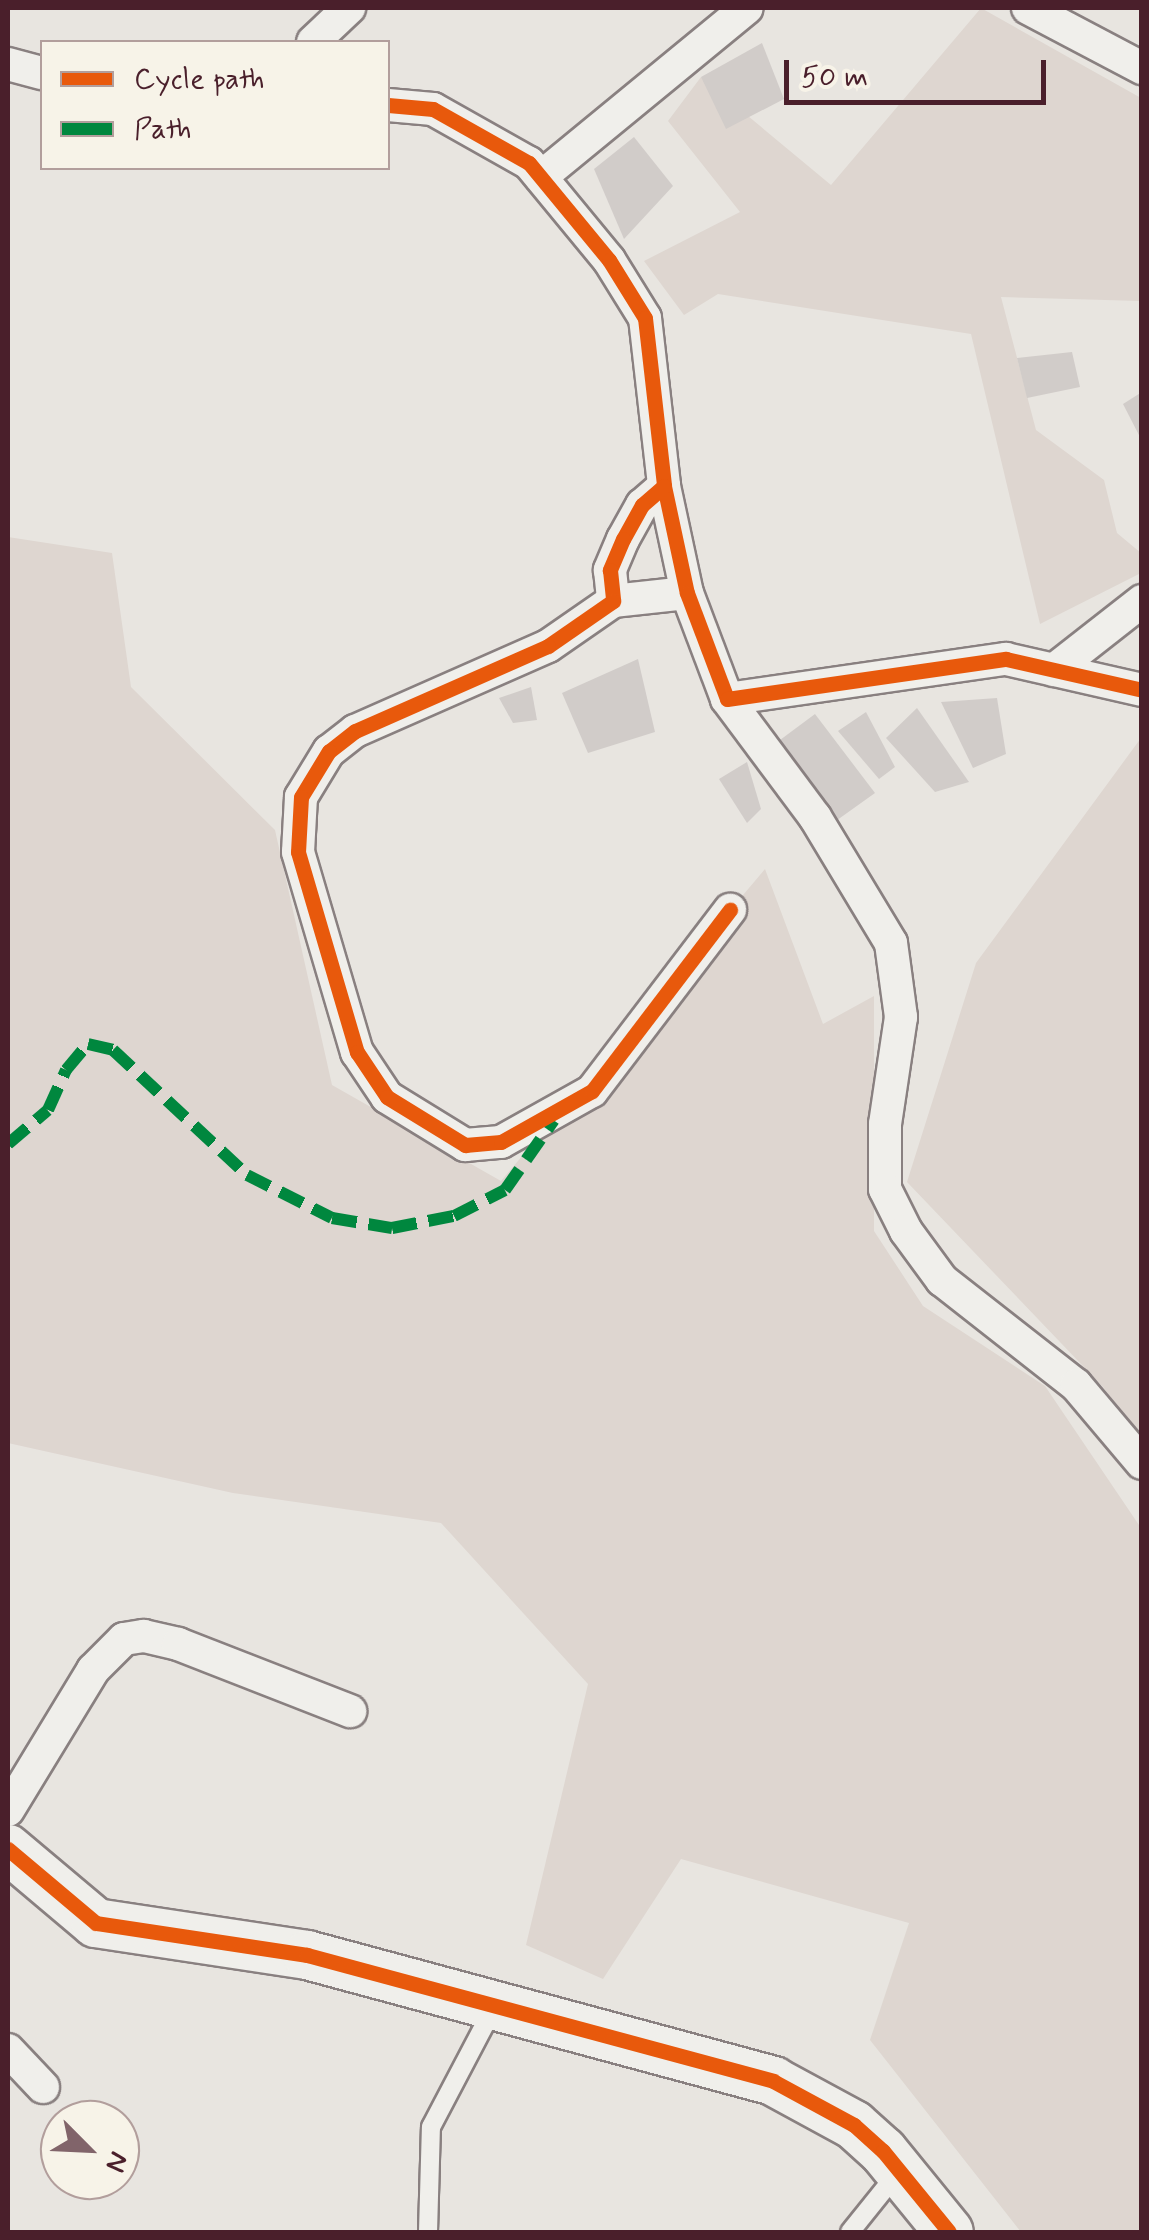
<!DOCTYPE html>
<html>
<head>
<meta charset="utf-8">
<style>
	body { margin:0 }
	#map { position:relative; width:1149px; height:2240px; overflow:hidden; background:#e8e5e0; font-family:Mynerve,sans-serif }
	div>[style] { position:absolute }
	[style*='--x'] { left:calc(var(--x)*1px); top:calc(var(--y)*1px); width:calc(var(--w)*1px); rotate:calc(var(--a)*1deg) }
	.green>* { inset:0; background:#ded6d0 }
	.building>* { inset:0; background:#d1ccc9 }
	.roads { filter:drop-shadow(2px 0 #898080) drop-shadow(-2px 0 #898080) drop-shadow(0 2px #898080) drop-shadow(0 -2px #898080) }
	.lane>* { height:18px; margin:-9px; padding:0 9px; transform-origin:9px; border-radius:9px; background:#f0efeb }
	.street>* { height:32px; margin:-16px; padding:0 16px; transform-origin:16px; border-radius:16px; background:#f0efeb }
	.secondary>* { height:48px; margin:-24px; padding:0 24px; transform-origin:24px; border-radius:24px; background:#f0efeb }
	.quiet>* { height:12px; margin-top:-6px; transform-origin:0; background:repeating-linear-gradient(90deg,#00873e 0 25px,transparent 0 37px) }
	.cycleway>* { height:15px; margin:-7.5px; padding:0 7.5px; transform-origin:7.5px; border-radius:7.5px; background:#e8590c }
	span { translate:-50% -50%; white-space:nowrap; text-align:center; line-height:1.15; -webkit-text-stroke:8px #f7f3e8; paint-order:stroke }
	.frame { position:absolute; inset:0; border:10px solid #4a1f2b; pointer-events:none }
	.legend { position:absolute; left:40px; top:40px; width:350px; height:130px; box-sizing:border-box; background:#f7f3e8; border:2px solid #b29e9c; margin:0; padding:12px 18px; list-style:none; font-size:30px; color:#4a1f2b }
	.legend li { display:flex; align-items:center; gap:20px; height:50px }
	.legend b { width:50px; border:2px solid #b29e9c }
	.north { position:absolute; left:40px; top:2100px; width:100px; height:100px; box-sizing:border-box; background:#f7f3e8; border:2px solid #b29e9c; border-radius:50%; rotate:114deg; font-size:28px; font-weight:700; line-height:40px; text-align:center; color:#4a1f2b }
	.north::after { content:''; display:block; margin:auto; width:35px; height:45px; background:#81646a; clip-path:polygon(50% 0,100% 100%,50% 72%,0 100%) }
	.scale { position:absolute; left:784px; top:60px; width:262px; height:45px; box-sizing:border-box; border:5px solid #4a1f2b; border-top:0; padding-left:12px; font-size:30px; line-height:35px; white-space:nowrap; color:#4a1f2b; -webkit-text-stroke:8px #f7f3e8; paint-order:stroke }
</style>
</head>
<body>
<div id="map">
	<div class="green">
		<div style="clip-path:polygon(981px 8px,1141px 98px,1141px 301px,1001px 297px,1036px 430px,1104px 480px,1117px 533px,1141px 553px,1141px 573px,1040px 624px,971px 334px,718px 294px,684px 315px,644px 261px,740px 212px,668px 121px,701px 77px,831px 185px)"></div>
		<div style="clip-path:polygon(8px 537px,112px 553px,131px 687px,275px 830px,332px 1085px,501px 1181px,765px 869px,823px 1024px,874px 996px,874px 1231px,923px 1306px,1045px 1386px,1141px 1528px,1141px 2232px,1021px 2232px,870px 2040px,909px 1923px,681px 1859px,603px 1979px,526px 1945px,588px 1684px,441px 1523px,233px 1493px,8px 1443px)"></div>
		<div style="clip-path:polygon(1141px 738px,1141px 1438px,1103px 1387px,907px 1182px,976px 963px)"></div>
	</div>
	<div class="building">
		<div style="clip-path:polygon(762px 43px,784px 99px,726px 129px,701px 77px)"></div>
		<div style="clip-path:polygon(634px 137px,673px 186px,624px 239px,594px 169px)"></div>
		<div style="clip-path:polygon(1072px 352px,1080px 387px,1027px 398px,1017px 358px)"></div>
		<div style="clip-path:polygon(1142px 392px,1142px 441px,1123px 404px)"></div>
		<div style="clip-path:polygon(638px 659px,655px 732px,588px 753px,562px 693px)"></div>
		<div style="clip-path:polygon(531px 687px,537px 720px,513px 723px,499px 698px)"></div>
		<div style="clip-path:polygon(997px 698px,1006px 754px,973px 768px,941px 702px)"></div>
		<div style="clip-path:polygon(917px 708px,969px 782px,935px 792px,886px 738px)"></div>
		<div style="clip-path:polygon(866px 712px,895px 767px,879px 779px,838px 731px)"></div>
		<div style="clip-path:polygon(815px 714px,875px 793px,833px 823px,783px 761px,780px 740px)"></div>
		<div style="clip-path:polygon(747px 762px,761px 809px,747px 823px,719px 779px)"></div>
	</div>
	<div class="roads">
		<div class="lane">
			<div style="--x:428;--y:2232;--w:105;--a:-88.4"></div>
			<div style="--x:431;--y:2127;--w:133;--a:-62.3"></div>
			<div style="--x:850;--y:2232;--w:78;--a:-51.2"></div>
		</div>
		<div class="street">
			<div style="--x:1028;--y:8;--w:129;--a:27.8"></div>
			<div style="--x:313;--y:42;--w:50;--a:-43.4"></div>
			<div style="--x:8;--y:64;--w:35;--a:15"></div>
			<div style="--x:388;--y:105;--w:45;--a:5.1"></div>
			<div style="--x:433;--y:109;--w:110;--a:29.4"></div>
			<div style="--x:529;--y:163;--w:126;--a:50.5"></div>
			<div style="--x:609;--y:260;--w:68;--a:58.2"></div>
			<div style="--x:645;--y:318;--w:169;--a:83.5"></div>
			<div style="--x:664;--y:486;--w:109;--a:77.9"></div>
			<div style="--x:687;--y:593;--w:113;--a:69.3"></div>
			<div style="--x:727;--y:699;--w:282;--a:-8.2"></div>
			<div style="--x:1006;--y:659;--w:139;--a:12.8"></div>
			<div style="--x:541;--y:177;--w:266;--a:-39.4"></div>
			<div style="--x:664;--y:486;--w:29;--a:139"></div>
			<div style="--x:642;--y:505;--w:39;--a:119"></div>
			<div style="--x:623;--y:539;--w:34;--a:113"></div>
			<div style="--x:610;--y:570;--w:31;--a:84"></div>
			<div style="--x:613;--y:601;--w:79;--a:145.3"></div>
			<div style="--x:548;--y:646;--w:211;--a:156.2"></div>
			<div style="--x:355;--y:731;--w:33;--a:142"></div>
			<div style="--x:329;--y:751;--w:54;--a:121.3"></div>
			<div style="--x:301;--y:797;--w:55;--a:93.1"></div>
			<div style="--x:298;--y:852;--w:209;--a:73.6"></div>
			<div style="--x:357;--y:1052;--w:54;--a:56.3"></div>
			<div style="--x:387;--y:1097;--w:92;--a:31.6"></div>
			<div style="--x:465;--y:1145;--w:36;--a:-5"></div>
			<div style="--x:501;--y:1142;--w:104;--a:-29.3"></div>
			<div style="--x:592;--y:1091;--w:228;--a:-52.7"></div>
			<div style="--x:613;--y:601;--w:74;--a:-6.2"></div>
			<div style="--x:1054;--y:670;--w:112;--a:-38.1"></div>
			<div style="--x:727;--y:699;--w:147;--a:53.3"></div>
			<div style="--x:815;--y:817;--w:147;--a:58.9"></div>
			<div style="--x:891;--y:943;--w:75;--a:82.3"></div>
			<div style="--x:901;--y:1017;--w:108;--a:98.5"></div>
			<div style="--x:885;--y:1124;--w:65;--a:90"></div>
			<div style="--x:885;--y:1189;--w:47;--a:63.4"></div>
			<div style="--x:906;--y:1231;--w:61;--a:53.7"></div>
			<div style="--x:942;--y:1280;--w:170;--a:38.1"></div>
			<div style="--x:1076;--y:1385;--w:102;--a:49.8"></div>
			<div style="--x:8;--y:1810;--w:164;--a:-58.7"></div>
			<div style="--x:93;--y:1670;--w:44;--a:-45"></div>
			<div style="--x:124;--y:1639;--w:20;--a:-9"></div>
			<div style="--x:144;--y:1636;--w:35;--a:13"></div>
			<div style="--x:178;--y:1644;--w:185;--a:21.3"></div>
			<div style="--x:8;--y:2050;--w:51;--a:46.6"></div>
		</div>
		<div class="secondary">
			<div style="--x:8;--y:1849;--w:115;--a:40.1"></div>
			<div style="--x:96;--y:1923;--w:213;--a:8.6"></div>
			<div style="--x:307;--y:1955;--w:483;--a:15.1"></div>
			<div style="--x:773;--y:2081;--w:92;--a:28.5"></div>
			<div style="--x:854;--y:2125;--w:39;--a:42"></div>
			<div style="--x:883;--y:2151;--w:104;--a:50.8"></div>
		</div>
	</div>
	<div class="quiet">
		<div style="--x:8;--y:1144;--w:52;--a:-40.4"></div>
		<div style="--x:48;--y:1110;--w:44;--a:-65.8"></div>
		<div style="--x:66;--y:1070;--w:34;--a:-50"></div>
		<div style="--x:88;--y:1044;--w:26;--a:13"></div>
		<div style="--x:113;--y:1050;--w:183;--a:43"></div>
		<div style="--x:247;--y:1175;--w:95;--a:26.8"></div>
		<div style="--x:332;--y:1218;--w:61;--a:9.5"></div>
		<div style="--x:392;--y:1228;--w:63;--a:-11"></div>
		<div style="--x:454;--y:1216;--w:57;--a:-27"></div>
		<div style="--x:505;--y:1190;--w:85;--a:-55"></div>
	</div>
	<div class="cycleway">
		<div style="--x:388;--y:105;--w:45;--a:5.1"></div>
		<div style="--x:433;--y:109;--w:110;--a:29.4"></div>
		<div style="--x:529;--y:163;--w:126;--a:50.5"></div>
		<div style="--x:609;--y:260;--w:68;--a:58.2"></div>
		<div style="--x:645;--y:318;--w:169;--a:83.5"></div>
		<div style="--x:664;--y:486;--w:109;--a:77.9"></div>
		<div style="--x:687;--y:593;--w:113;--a:69.3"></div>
		<div style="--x:727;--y:699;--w:282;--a:-8.2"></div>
		<div style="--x:1006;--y:659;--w:139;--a:12.8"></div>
		<div style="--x:664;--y:486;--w:29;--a:139"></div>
		<div style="--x:642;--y:505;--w:39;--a:119"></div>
		<div style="--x:623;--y:539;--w:34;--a:113"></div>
		<div style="--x:610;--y:570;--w:31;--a:84"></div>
		<div style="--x:613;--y:601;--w:79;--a:145.3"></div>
		<div style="--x:548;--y:646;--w:211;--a:156.2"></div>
		<div style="--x:355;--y:731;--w:33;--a:142"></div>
		<div style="--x:329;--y:751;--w:54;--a:121.3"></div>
		<div style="--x:301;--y:797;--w:55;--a:93.1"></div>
		<div style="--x:298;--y:852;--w:209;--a:73.6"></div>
		<div style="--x:357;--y:1052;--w:54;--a:56.3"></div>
		<div style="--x:387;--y:1097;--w:92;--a:31.6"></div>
		<div style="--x:465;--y:1145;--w:36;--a:-5"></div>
		<div style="--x:501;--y:1142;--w:104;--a:-29.3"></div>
		<div style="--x:592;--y:1091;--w:228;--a:-52.7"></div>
		<div style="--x:8;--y:1849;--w:115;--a:40.1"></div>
		<div style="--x:96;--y:1923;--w:213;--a:8.6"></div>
		<div style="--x:307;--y:1955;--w:483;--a:15.1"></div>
		<div style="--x:773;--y:2081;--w:92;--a:28.5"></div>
		<div style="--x:854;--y:2125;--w:39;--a:42"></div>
		<div style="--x:883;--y:2151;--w:104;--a:50.8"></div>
	</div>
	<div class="frame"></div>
	<ul class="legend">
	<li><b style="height:12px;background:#e8590c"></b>Cycle path</li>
	<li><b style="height:12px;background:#00873e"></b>Path</li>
	</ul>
	<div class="north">N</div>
	<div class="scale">50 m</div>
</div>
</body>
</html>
